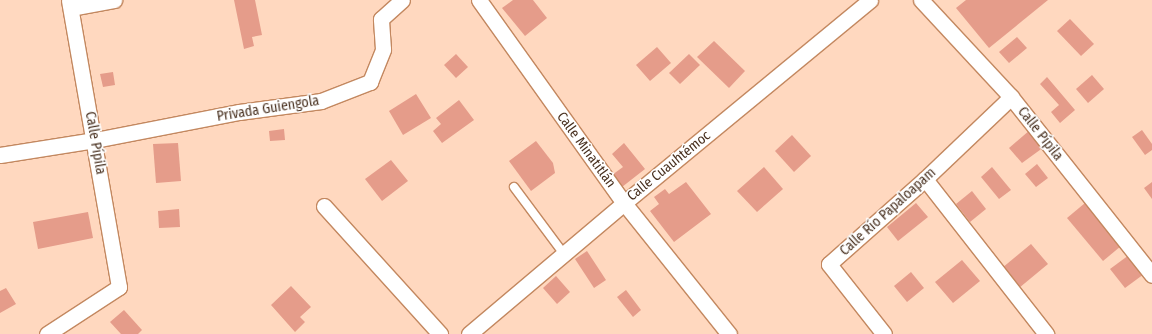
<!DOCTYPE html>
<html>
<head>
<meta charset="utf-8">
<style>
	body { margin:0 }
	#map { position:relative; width:1152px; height:334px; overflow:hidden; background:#ffd8bf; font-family:"Fira Sans Condensed",sans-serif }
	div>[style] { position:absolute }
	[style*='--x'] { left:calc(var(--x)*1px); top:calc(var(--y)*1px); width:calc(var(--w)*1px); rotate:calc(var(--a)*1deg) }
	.building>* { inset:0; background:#e59c8a }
	.roads { filter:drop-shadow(1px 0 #c38860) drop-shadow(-1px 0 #c38860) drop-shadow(0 1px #c38860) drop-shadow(0 -1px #c38860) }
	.service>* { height:8px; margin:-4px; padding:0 4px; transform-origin:4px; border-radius:4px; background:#fff }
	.minor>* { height:15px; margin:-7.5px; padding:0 7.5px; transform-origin:7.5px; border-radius:7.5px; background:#fff }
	span { translate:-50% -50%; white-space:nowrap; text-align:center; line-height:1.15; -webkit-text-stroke:3px #fff; paint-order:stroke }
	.street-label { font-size:14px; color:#48301f }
</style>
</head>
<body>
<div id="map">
	<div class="building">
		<div style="clip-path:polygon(234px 0,255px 0,262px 35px,252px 37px,254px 46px,244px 49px)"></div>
		<div style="clip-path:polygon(513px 0,533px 0,547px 18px,525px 36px,502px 8px)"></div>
		<div style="clip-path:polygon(966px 0,1048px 0,989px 48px,956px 8px)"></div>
		<div style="clip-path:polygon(1070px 19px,1094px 44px,1081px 56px,1057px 31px)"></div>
		<div style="clip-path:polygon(1017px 37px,1027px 48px,1009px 63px,999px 52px)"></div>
		<div style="clip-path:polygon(714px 41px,745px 71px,729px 88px,697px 57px)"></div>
		<div style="clip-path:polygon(657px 47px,671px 63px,650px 81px,636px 65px)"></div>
		<div style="clip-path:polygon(456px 54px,468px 67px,456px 78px,444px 65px)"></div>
		<div style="clip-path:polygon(689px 54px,700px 65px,680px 84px,669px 73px)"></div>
		<div style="clip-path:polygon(113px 72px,115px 85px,103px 87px,100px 74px)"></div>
		<div style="clip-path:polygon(1092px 75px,1104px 89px,1088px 103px,1076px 89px)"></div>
		<div style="clip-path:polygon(1047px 77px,1075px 110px,1060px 123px,1051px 112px,1059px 105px,1040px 84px)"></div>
		<div style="clip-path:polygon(416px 94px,431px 118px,403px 135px,389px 111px)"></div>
		<div style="clip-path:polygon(459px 100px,474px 120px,442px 143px,433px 131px,441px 124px,436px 118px)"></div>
		<div style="clip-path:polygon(284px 129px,285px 140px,270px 141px,269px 131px)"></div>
		<div style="clip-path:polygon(1030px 130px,1044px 147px,1022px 163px,1009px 148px)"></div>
		<div style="clip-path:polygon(1142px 130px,1152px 144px,1152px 150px,1145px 155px,1132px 137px)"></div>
		<div style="clip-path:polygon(792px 135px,811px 156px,794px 172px,775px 151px)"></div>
		<div style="clip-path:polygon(536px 141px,553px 163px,555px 173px,531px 191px,509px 161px)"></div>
		<div style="clip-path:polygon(178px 143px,181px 181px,156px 183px,153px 144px)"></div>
		<div style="clip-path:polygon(624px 143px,645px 169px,622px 187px,612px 175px,623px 167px,612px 154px)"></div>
		<div style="clip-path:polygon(391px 160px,408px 181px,382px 201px,365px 179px)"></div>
		<div style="clip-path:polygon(1037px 164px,1048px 178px,1036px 187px,1025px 174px)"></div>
		<div style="clip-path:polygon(764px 167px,783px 189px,757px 212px,737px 191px)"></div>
		<div style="clip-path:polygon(992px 167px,1011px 190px,999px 199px,981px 177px)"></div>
		<div style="clip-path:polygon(686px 182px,711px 214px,674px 242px,650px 211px,659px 204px,654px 197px,665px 189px,669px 194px)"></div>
		<div style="clip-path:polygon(1152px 182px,1152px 199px,1144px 188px)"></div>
		<div style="clip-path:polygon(972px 191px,986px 209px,970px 222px,956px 204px)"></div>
		<div style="clip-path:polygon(916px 203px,928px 217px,898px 241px,887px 227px)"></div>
		<div style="clip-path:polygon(1085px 203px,1121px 246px,1103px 261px,1067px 218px)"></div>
		<div style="clip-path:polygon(179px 209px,180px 227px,159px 228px,158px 211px)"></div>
		<div style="clip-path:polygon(88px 212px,93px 238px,38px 249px,33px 222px)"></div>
		<div style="clip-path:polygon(1031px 244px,1048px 264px,1019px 288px,1002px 268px)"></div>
		<div style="clip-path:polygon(587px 251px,606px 280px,594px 288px,575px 259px)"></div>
		<div style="clip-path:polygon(1129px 255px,1144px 274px,1125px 288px,1110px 269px)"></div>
		<div style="clip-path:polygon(962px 260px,980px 281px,953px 303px,935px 282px)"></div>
		<div style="clip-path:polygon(911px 272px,924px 288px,907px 302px,894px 286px)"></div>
		<div style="clip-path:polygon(556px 276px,570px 292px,557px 304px,543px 288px)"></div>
		<div style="clip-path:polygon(291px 286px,311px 307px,300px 317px,305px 322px,295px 332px,271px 305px)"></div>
		<div style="clip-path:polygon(6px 288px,16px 304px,0 313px,0 291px)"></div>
		<div style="clip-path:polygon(626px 290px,641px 310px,633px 317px,617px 297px)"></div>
		<div style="clip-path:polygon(124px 310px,142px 330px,138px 334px,121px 334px,110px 322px)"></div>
	</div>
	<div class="roads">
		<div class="service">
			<div style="--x:514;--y:187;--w:84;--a:53.3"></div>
		</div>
		<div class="minor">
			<div style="--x:479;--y:0;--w:249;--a:54.5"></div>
			<div style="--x:624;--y:203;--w:168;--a:51.3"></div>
			<div style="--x:921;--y:0;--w:132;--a:47.1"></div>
			<div style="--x:1011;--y:97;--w:227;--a:51.6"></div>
			<div style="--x:71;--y:8;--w:44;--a:-10.5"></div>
			<div style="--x:0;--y:155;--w:96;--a:-9"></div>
			<div style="--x:95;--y:140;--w:147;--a:-11"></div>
			<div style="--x:239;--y:112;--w:83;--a:-7.6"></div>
			<div style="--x:321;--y:101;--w:53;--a:-21.2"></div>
			<div style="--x:370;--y:82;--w:35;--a:-68"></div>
			<div style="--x:383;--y:49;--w:30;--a:-94"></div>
			<div style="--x:381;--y:19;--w:28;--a:-42"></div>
			<div style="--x:925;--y:179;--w:197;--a:52"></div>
			<div style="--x:324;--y:206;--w:173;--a:47.8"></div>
			<div style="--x:47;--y:334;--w:86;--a:-33.1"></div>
			<div style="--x:119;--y:287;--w:291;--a:-99.9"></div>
			<div style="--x:469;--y:334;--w:203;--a:-40.2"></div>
			<div style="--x:624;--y:203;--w:319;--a:-39.5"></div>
			<div style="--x:884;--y:334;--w:89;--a:-128.2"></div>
			<div style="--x:829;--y:264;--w:128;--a:-41.5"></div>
			<div style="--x:925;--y:179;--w:119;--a:-43.6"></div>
		</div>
	</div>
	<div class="street-label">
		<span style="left:268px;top:109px;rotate:-9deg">Privada Guiengola</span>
		<span style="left:1040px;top:134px;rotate:52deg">Calle Pípila</span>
		<span style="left:95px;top:143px;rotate:80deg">Calle Pípila</span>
		<span style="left:586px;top:150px;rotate:54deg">Calle Minatitlán</span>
		<span style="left:669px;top:166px;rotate:-39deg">Calle Cuauhtémoc</span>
		<span style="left:888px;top:212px;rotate:-42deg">Calle Río Papaloapam</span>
	</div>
</div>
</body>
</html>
